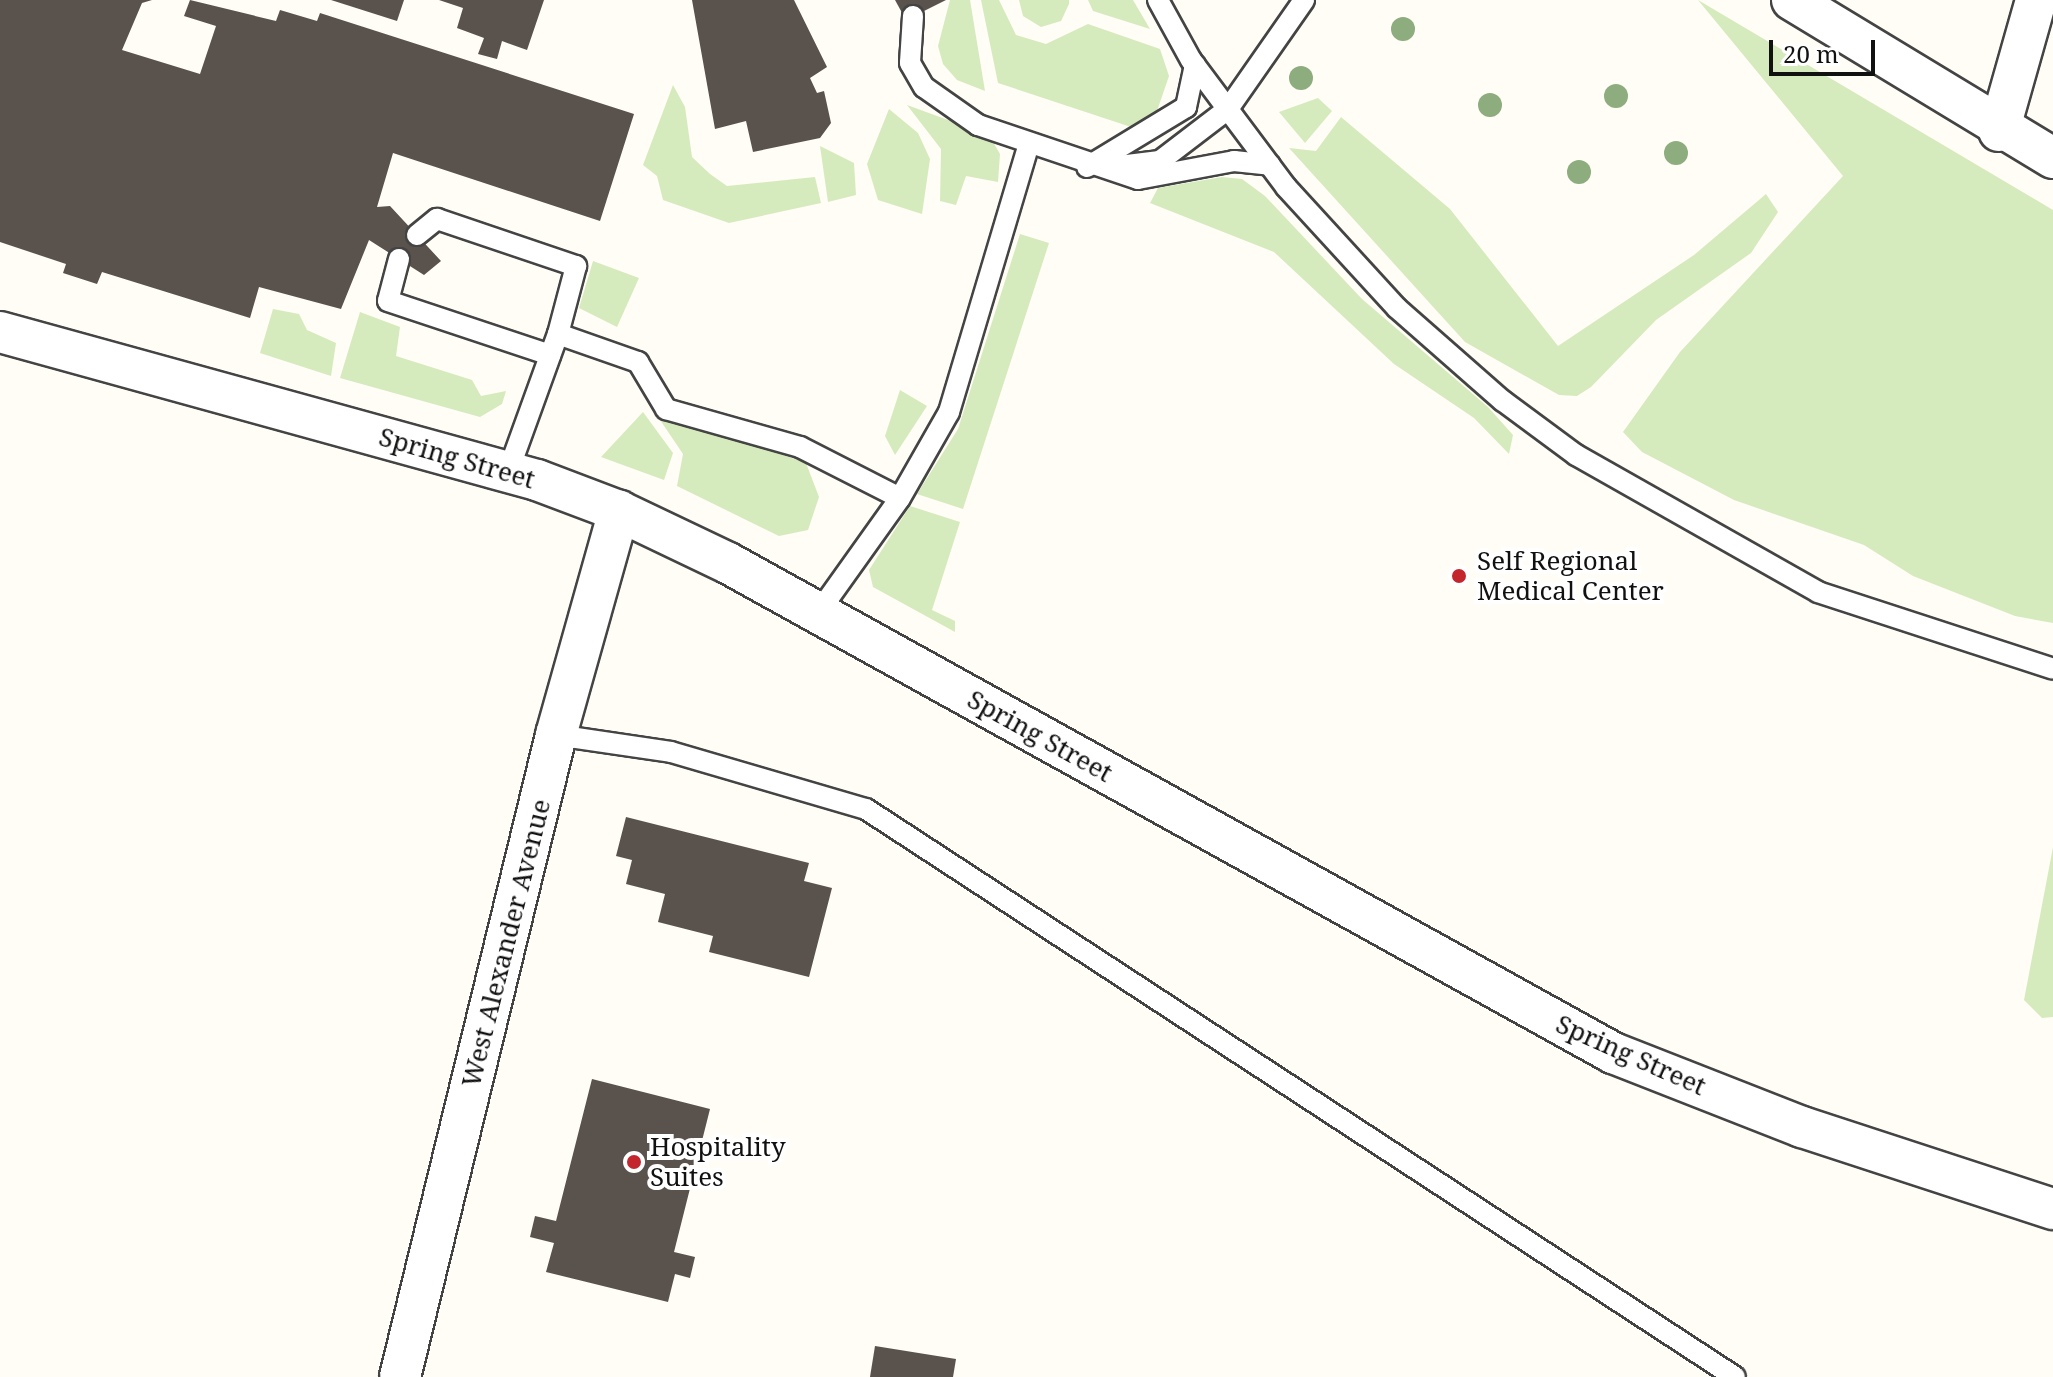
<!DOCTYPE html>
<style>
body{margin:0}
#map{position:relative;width:2053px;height:1377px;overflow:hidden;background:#fffdf5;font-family:"Noto Serif",serif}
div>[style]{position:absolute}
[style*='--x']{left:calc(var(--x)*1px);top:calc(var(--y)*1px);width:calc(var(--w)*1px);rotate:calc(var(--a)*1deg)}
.green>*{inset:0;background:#d5ebbd}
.building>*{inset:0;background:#5a524d}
.roads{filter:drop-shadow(2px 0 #444) drop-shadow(-2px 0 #444) drop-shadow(0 2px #444) drop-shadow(0 -2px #444)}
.service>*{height:20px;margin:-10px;padding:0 10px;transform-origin:10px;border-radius:10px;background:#fff}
.minor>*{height:40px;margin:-20px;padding:0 20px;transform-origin:20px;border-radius:20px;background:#fff}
.trees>*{width:24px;height:24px;margin:-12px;border-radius:50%;background:#8dad7f}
.dots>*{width:22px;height:22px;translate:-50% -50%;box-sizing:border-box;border:4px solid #fff;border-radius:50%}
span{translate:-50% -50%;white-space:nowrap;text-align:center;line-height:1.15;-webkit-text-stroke:8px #fff;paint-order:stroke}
.street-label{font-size:26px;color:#111}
.poi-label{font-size:26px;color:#111}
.left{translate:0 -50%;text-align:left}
.scale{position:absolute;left:1769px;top:40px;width:106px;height:36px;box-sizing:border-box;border:4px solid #111;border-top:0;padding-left:10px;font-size:24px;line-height:28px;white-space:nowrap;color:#111;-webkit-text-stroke:6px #fff;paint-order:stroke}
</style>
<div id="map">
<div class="green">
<i style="clip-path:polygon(950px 0,970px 0,985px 91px,957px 80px,943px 64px,938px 46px)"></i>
<i style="clip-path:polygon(981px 0,999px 0,1016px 35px,1046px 44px,1088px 24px,1160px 49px,1169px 76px,1157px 111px,1131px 127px,998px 83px)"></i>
<i style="clip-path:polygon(1019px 0,1069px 0,1069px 4px,1061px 21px,1041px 27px,1023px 16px)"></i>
<i style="clip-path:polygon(1088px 0,1133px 0,1150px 29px,1093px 11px)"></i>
<i style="clip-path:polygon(1698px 0,2053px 210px,2053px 623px,2015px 616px,1913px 576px,1864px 545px,1734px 500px,1642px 452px,1623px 432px,1680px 352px,1843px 176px)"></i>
<i style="clip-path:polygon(673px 85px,685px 107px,692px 157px,710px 174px,727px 186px,815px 177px,821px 203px,729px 223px,663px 200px,657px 176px,643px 165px)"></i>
<i style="clip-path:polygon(1318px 98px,1332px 111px,1305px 143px,1279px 112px)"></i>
<i style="clip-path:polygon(907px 105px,989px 135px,1000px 154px,998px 182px,966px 176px,956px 205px,940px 201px,941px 149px)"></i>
<i style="clip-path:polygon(889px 109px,918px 133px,930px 159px,922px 214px,878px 200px,867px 164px)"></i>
<i style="clip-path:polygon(1341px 117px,1450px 209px,1558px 346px,1694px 255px,1766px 194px,1778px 212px,1751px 253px,1656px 320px,1591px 387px,1577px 396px,1559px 395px,1465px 342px,1289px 148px,1316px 151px)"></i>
<i style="clip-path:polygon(820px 146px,854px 163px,856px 195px,828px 202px)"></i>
<i style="clip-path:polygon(1222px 177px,1242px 179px,1265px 196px,1362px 299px,1488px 407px,1513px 435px,1509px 454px,1474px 418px,1394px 364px,1274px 252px,1150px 203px,1158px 188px)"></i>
<i style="clip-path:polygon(1020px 234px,1049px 243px,963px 509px,917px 494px,958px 429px)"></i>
<i style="clip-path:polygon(593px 261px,639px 278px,617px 327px,579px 308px)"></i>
<i style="clip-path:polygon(273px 309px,299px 314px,307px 330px,336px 343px,331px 376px,260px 353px)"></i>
<i style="clip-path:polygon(360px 312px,400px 327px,396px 356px,472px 380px,481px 396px,506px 391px,502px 404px,480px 417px,340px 378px)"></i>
<i style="clip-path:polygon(900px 390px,927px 406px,895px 455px,885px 436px)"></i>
<i style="clip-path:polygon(652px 408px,806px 463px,819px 497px,808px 530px,779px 536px,677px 486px,683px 454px)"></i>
<i style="clip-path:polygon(643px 412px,673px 453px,664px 480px,601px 457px)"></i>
<i style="clip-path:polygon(910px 506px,960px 522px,932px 610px,955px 621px,955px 632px,873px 587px,869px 570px)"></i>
<i style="clip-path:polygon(2053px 847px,2053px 1017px,2042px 1018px,2024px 1000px)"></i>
</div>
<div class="building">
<i style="clip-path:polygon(0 0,152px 0,142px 3px,122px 50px,200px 74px,216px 26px,184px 16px,190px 0,276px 21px,280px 10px,317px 21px,320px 13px,634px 114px,600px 221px,393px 153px,377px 207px,390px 206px,441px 261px,424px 275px,369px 240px,341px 309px,259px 287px,250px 318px,102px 272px,97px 284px,63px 273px,66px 264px,0 242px)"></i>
<i style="clip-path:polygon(331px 0,404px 0,397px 21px)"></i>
<i style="clip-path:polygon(439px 0,544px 0,527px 50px,502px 41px,497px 59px,478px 54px,484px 38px,457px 28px,463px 8px)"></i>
<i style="clip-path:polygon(692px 0,794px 0,827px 67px,810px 78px,817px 93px,824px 91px,831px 123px,820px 138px,753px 152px,746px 121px,715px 129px)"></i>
<i style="clip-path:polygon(895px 0,946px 0,906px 20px)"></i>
<i style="clip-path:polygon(626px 817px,809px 863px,804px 881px,832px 888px,809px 977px,709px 952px,713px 936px,658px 922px,665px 894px,626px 884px,632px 860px,616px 856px)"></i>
<i style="clip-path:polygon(592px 1079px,710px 1109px,674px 1252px,695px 1257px,690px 1278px,675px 1274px,668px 1302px,546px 1272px,554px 1243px,530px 1237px,535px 1216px,556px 1221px)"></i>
<i style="clip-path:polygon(875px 1346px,956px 1359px,953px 1377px,870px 1377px)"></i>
</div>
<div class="roads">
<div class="service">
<i style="--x:1158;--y:0;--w:68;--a:61.2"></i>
<i style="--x:1191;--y:60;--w:159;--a:53.2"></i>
<i style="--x:1286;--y:187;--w:164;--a:47.5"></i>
<i style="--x:1397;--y:308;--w:141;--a:41.3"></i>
<i style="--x:1503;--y:401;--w:91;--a:36.5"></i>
<i style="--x:1576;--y:455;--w:278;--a:29.5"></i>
<i style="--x:1818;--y:592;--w:247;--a:18.1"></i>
<i style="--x:913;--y:16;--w:47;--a:93.7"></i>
<i style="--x:910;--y:63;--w:28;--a:60"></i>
<i style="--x:924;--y:87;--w:66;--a:35.1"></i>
<i style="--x:978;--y:125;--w:169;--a:18.6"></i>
<i style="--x:1138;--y:179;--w:98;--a:-10.6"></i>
<i style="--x:1234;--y:161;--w:36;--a:6"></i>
<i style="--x:1087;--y:167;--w:116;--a:-31.2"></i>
<i style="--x:1186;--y:107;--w:43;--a:-77.9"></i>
<i style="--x:1111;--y:167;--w:49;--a:-7"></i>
<i style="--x:1160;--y:161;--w:86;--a:-37.4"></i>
<i style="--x:1228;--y:109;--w:133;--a:-55.1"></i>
<i style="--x:417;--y:235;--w:26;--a:-39"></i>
<i style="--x:437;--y:219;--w:147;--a:18.7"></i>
<i style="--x:576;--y:266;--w:70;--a:104.8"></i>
<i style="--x:399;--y:259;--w:43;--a:104.7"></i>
<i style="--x:388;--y:301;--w:171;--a:18.4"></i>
<i style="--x:508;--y:472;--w:147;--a:-70.1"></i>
<i style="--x:558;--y:334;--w:85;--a:19.3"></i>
<i style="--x:638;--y:362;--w:55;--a:59.2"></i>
<i style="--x:666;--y:409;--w:139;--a:15.8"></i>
<i style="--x:800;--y:447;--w:112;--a:27"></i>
<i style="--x:818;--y:613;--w:141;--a:-54.5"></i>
<i style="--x:900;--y:498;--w:99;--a:-60.3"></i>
<i style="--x:949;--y:412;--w:280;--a:-73.4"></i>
<i style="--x:556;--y:735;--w:116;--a:8.4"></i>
<i style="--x:671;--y:752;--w:203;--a:16.3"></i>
<i style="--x:866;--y:809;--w:1038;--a:33.17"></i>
</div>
<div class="minor">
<i style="--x:1792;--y:0;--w:305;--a:31.2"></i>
<i style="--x:1999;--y:131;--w:136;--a:-74.2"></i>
<i style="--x:0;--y:332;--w:557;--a:15.41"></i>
<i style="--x:537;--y:480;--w:88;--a:20.7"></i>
<i style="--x:619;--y:511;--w:121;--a:25.5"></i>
<i style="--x:728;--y:563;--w:1012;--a:28.97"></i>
<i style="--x:1613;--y:1053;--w:203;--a:21.4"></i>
<i style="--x:1802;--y:1127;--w:264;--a:18.1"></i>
<i style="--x:400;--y:1377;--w:661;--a:-76.34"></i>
<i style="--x:556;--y:735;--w:233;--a:-74.3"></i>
</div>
</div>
<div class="trees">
<i style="left:1403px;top:29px"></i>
<i style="left:1301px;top:78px"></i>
<i style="left:1616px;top:96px"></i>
<i style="left:1490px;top:105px"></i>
<i style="left:1676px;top:153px"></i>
<i style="left:1579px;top:172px"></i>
</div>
<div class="dots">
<i style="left:1459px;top:576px;background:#c4262e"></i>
<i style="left:634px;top:1162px;background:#c4262e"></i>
</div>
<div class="street-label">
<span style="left:457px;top:458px;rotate:16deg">Spring Street</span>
<span style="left:1040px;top:736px;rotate:29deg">Spring Street</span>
<span style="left:506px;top:943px;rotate:-76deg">West Alexander Avenue</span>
<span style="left:1631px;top:1055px;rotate:24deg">Spring Street</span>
</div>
<div class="poi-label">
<span class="left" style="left:1477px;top:576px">Self Regional<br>Medical Center</span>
<span class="left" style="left:650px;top:1162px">Hospitality<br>Suites</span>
</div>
<div class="scale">20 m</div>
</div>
